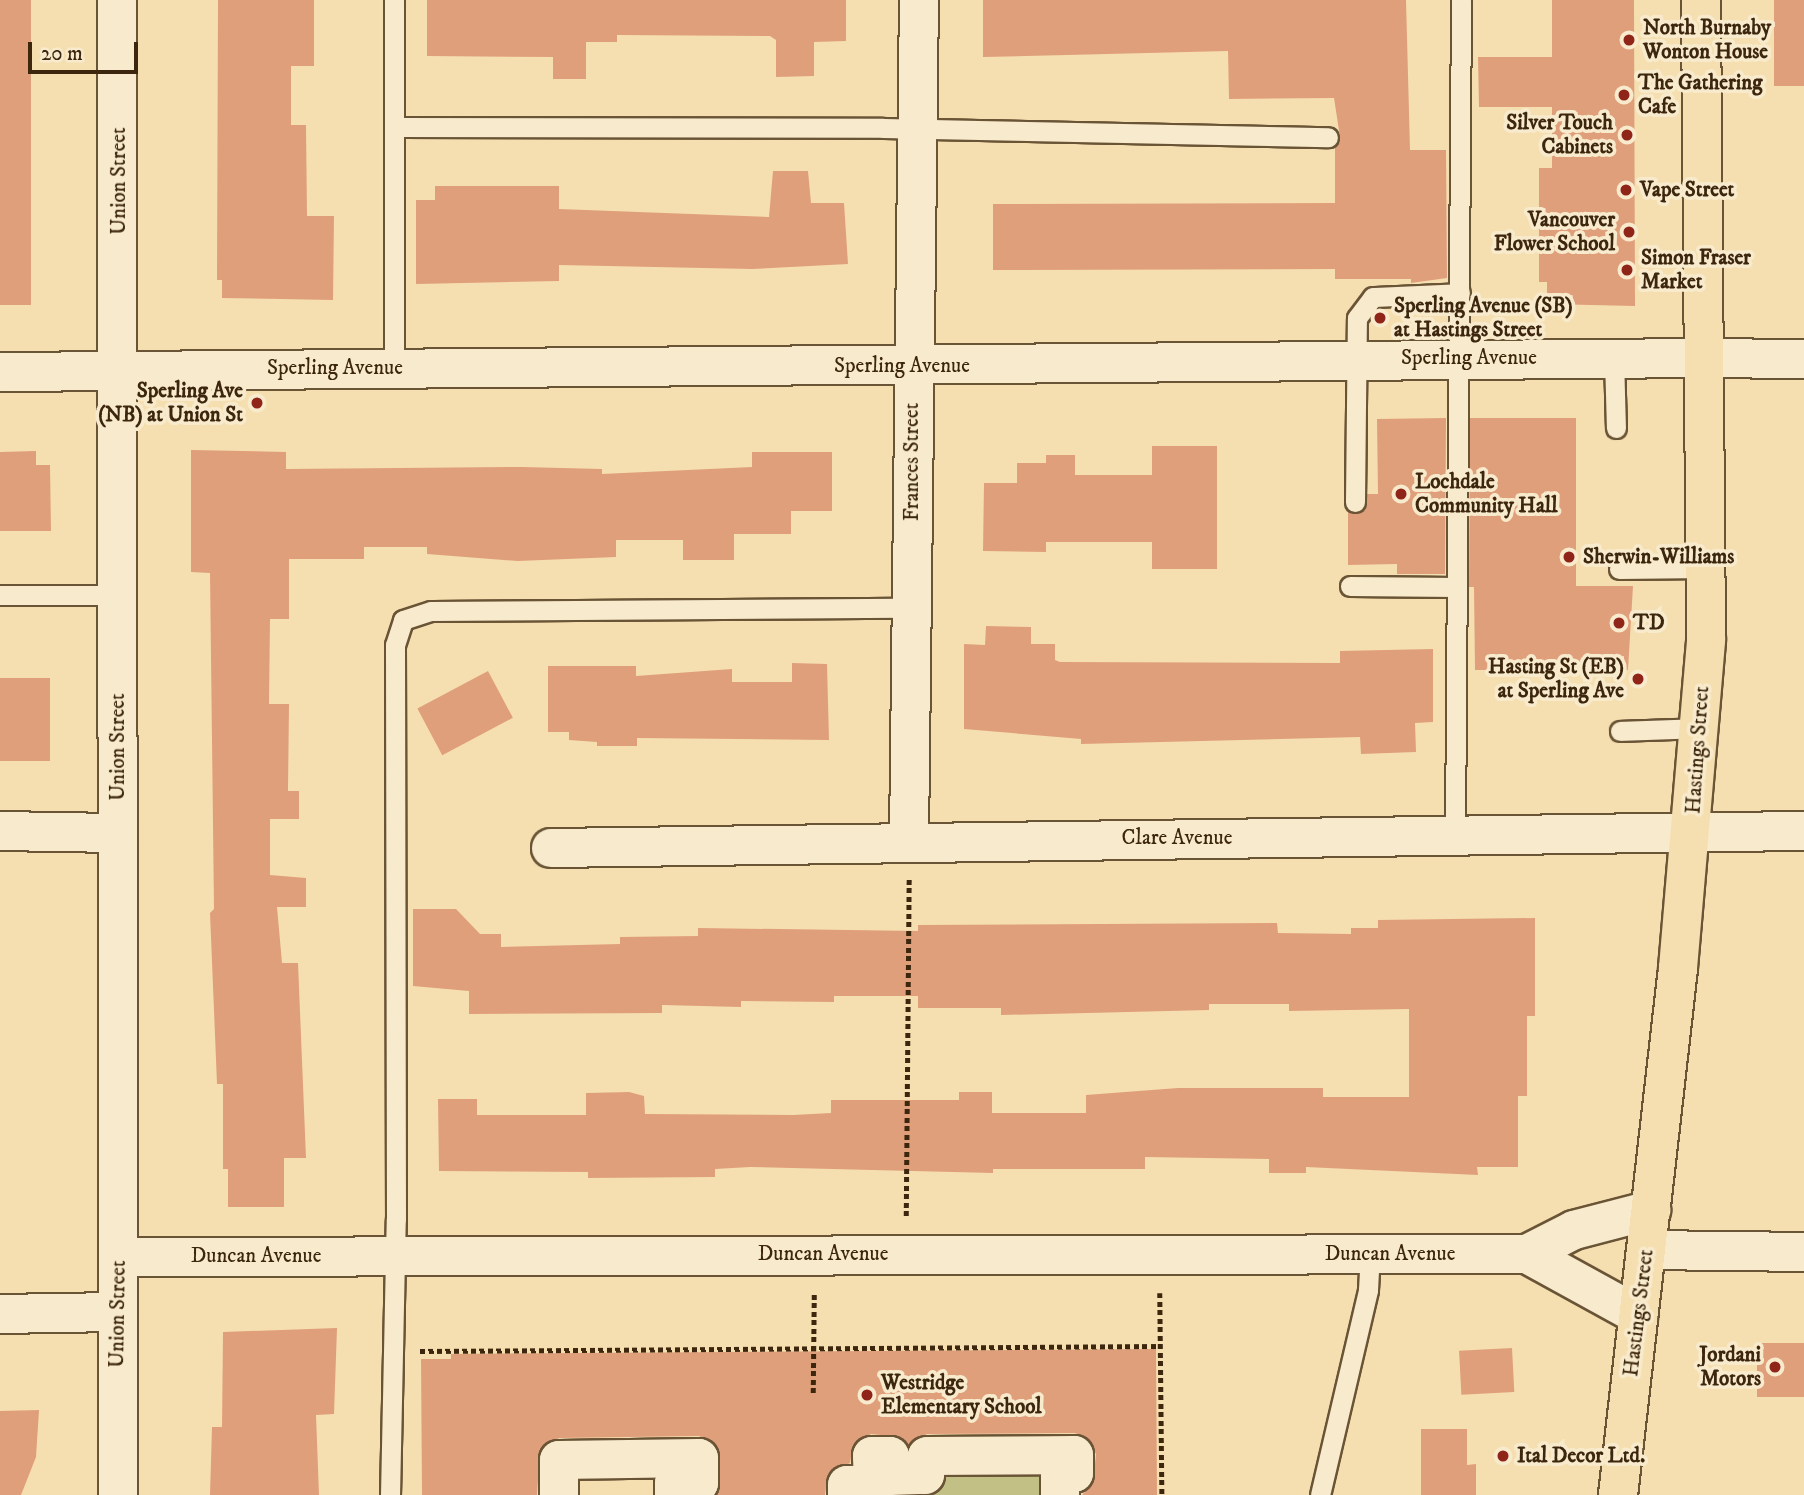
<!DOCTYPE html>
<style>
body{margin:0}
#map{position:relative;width:1804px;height:1495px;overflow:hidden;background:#f5dfb0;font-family:"IM FELL DW Pica",serif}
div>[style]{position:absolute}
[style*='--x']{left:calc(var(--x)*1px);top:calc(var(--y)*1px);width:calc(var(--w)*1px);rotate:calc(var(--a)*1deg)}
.green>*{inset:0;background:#c3c086;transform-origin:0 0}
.building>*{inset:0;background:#e09f7b;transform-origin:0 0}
.path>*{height:4.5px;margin-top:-2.25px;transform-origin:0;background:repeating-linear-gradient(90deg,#3c260d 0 5px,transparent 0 8.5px)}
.roads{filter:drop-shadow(2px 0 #6a5436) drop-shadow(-2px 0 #6a5436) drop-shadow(0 2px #6a5436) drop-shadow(0 -2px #6a5436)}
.lane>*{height:19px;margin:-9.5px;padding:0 9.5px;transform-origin:9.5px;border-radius:9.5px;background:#f8eacc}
.street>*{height:38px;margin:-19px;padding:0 19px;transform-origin:19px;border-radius:19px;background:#f8eacc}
.secondary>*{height:38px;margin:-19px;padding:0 19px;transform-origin:19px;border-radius:19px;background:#f8eacc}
.primary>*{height:38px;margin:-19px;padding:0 19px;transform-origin:19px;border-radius:19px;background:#f5dfb0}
.dots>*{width:19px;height:19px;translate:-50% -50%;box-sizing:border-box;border:4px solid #f8eacc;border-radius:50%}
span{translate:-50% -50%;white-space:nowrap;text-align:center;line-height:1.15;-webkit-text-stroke:7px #f8eacc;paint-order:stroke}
.poi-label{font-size:21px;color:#3c260d;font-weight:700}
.left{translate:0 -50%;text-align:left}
.right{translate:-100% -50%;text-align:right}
.street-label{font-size:21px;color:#3c260d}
.scale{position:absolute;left:28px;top:42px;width:110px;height:32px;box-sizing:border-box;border:4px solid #3c260d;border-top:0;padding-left:9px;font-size:21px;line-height:24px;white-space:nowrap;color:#3c260d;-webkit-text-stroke:5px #f8eacc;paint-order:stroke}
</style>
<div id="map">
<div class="green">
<i style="left:1043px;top:1474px;width:21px;height:118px;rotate:90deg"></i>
</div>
<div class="building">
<i style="left:0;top:0;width:31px;height:305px"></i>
<i style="clip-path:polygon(218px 0,314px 0,314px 66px,291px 66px,291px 125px,306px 125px,307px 216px,334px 216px,333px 300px,222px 298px,222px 280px,217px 280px)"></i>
<i style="clip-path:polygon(427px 0,846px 0,846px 41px,814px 42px,814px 76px,776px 77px,776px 40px,770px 36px,617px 35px,617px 42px,586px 42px,586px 79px,553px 79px,553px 57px,427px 56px)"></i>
<i style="clip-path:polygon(983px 0,1406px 0,1410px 150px,1446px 150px,1447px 278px,1411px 283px,1411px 279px,1335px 279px,1335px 269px,993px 270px,993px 204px,1335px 203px,1335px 147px,1340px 137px,1334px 98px,1229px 99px,1228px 51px,983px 57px)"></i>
<i style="clip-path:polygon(1552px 0,1634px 0,1635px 306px,1547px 304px,1547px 282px,1539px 282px,1539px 168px,1552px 168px,1552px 107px,1479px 107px,1478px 57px,1552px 57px)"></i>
<i style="left:1774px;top:0;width:30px;height:86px"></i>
<i style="clip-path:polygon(773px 171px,808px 171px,811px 203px,844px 203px,848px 264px,752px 269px,559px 265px,559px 281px,416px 284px,416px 200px,435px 200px,435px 186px,559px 186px,559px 209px,769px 217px)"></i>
<i style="clip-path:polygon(1446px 418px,1445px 574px,1397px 574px,1397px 564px,1348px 565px,1348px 511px,1365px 511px,1367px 494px,1378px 494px,1377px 419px)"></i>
<i style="clip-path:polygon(1470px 418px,1576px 418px,1576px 586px,1633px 586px,1628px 670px,1475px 670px,1474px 587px,1469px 587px)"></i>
<i style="clip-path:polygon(1152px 446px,1217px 446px,1217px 569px,1152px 569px,1152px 542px,1046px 542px,1046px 552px,983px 551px,984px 483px,1017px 483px,1017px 463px,1046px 463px,1046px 455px,1075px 455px,1075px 475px,1152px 475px)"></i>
<i style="clip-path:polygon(191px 450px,286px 452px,286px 469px,522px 467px,602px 469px,602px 474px,752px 467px,752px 452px,832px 452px,832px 511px,791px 511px,791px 534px,734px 534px,734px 560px,683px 560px,683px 540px,616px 540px,616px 557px,518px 561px,427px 554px,427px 547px,364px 547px,364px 559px,289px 559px,289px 619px,270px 619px,269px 704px,289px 704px,288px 791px,299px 791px,299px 819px,270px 819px,270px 875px,306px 878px,306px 907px,277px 907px,282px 963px,298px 963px,306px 1158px,284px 1158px,284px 1207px,228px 1207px,228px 1169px,223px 1169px,223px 1084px,217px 1084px,210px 913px,214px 909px,210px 573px,191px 572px)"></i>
<i style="clip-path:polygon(36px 451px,36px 465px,50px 465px,51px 531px,0 531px,0 452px)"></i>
<i style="clip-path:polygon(986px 626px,1031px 627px,1031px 644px,1055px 644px,1055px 660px,1060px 662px,1340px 663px,1340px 651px,1433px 649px,1433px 722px,1415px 723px,1416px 752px,1361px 754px,1360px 737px,1081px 744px,1081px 739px,964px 729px,964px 644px,985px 645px)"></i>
<i style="clip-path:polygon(792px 663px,827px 664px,829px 740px,637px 738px,637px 746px,597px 746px,597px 742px,569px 740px,569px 732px,548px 732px,548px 666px,636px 666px,636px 676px,732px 669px,732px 682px,792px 682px)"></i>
<i style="left:488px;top:671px;width:53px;height:80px;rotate:62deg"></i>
<i style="left:0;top:678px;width:50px;height:83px"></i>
<i style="clip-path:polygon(413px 909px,456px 909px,480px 934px,501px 934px,501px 947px,620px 944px,620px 937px,698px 936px,698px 928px,918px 931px,918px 925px,1277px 923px,1278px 933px,1351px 934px,1351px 928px,1378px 928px,1378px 920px,1535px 918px,1535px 1016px,1527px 1016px,1527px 1096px,1518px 1096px,1518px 1167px,1477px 1167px,1478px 1175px,1306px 1167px,1306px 1173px,1269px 1173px,1269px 1159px,1145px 1157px,1145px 1169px,993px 1169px,993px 1173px,750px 1167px,715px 1169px,715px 1177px,588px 1178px,588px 1172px,439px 1171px,438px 1099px,477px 1099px,477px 1115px,586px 1115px,586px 1093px,629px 1092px,644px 1096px,645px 1114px,793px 1115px,831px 1113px,831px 1100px,959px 1100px,959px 1092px,992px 1092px,992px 1113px,1086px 1113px,1086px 1095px,1178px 1088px,1323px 1088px,1323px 1097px,1409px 1097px,1409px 1009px,1289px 1011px,1289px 1004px,1209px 1004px,1209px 1010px,1001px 1015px,1001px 1008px,918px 1008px,918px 996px,834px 996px,834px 1002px,741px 1001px,741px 1007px,662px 1005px,662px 1013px,469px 1014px,469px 991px,413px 986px)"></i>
<i style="clip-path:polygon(337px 1328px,334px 1414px,316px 1415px,319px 1495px,210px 1495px,212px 1427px,222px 1427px,223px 1332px)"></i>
<i style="left:1804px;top:1343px;width:54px;height:47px;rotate:90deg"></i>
<i style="left:1512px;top:1348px;width:44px;height:53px;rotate:87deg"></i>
<i style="clip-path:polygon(1156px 1349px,1157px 1495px,1082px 1495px,1093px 1483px,1096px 1454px,1085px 1436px,1074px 1433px,927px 1434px,909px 1445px,900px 1437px,871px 1434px,853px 1445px,850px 1463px,828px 1474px,825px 1495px,717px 1495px,718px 1448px,699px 1436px,559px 1438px,540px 1450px,537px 1495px,422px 1495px,421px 1359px,451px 1359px,451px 1354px)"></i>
<i style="clip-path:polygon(39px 1410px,36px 1457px,21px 1495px,0 1495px,0 1411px)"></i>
<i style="clip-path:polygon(1421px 1429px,1467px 1429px,1467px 1465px,1476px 1464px,1476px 1495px,1421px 1495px)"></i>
</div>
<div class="path">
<i style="--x:906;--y:1216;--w:337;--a:-89.5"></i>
<i style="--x:1160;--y:1293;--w:202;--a:89.4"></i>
<i style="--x:420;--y:1351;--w:741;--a:-0.39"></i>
<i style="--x:813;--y:1393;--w:99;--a:-89.4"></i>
</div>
<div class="roads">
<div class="lane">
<i style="--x:395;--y:127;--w:488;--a:0.1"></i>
<i style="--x:883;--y:128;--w:445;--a:1.2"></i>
<i style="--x:1614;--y:358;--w:70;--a:88.4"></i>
<i style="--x:394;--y:368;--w:368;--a:-90"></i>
<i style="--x:1355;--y:502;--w:184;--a:-89.4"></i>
<i style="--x:1357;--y:318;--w:26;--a:-53"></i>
<i style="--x:1373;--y:297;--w:87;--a:-2.6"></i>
<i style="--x:1619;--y:569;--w:87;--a:-0.7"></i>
<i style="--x:1350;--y:586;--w:105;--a:0.5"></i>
<i style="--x:0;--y:595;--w:118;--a:0"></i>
<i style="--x:1620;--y:731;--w:80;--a:-2.1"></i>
<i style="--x:1455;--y:837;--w:837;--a:-89.59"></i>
<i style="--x:390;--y:1495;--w:276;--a:-88.8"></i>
<i style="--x:396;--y:1219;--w:574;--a:-90.1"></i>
<i style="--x:395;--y:645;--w:26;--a:-72"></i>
<i style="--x:403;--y:620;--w:29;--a:-18"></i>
<i style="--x:431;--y:611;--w:481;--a:-0.4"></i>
<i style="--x:1320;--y:1495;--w:211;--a:-76.8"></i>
<i style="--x:1368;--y:1290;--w:35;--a:-87"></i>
</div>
<div class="street">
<i style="--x:117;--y:0;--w:1495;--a:89.96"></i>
<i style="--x:1704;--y:358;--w:100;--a:0.6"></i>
<i style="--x:0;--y:831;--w:118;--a:1"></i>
<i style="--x:909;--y:839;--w:839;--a:-89.32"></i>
<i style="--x:551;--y:848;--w:1253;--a:-0.78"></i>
<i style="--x:1646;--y:1250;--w:158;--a:0.7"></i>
<i style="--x:1527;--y:1254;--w:127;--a:28.8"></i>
<i style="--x:119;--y:1257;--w:1408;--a:-0.12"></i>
<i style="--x:1527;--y:1254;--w:53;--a:-27.1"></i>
<i style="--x:1574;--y:1230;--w:80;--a:-14.6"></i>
<i style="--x:0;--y:1314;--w:118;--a:-1"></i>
<i style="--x:559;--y:1495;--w:35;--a:-90"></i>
<i style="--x:559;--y:1460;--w:140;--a:-0.8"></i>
<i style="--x:699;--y:1458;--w:25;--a:90"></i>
<i style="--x:699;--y:1483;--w:25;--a:180"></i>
<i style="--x:674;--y:1483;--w:12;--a:90"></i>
<i style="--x:847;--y:1495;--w:10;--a:-90"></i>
<i style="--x:847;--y:1485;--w:26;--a:0"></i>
<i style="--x:873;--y:1485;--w:29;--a:-92"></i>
<i style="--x:872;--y:1456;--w:18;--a:0"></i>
<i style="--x:890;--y:1456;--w:20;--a:90"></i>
<i style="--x:890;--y:1476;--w:35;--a:-2"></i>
<i style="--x:925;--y:1475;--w:19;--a:-84"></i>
<i style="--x:927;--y:1456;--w:147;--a:-0.4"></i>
<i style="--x:1074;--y:1455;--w:18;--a:90"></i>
<i style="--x:1074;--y:1473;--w:14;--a:180"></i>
<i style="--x:1060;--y:1473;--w:22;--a:90"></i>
</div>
<div class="secondary">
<i style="--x:0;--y:372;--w:1704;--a:-0.47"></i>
</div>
<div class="primary">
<i style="--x:1618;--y:1495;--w:530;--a:-83.5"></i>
<i style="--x:1678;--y:968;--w:329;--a:-85.1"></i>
<i style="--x:1706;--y:640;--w:640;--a:-90.45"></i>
</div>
</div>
<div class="dots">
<i style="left:1629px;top:40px;background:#8f2418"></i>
<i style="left:1624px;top:95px;background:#8f2418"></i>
<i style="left:1627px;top:135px;background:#8f2418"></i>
<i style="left:1626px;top:190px;background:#8f2418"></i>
<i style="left:1629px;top:232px;background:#8f2418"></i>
<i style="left:1627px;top:270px;background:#8f2418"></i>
<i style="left:1380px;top:318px;background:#8f2418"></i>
<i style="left:257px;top:403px;background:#8f2418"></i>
<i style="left:1401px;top:494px;background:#8f2418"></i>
<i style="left:1569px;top:557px;background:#8f2418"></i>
<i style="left:1619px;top:623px;background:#8f2418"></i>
<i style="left:1638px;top:679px;background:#8f2418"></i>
<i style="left:1775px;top:1367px;background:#8f2418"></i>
<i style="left:867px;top:1395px;background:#8f2418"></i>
<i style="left:1503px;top:1456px;background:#8f2418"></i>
</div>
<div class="poi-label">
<span class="left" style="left:1643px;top:40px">North Burnaby<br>Wonton House</span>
<span class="left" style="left:1638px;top:95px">The Gathering<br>Cafe</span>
<span class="right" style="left:1613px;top:135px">Silver Touch<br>Cabinets</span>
<span class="left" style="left:1640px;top:190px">Vape Street</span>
<span class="right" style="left:1615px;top:232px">Vancouver<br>Flower School</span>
<span class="left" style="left:1641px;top:270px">Simon Fraser<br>Market</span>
<span class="left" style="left:1394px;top:318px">Sperling Avenue (SB)<br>at Hastings Street</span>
<span class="right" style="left:243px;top:403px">Sperling Ave<br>(NB) at Union St</span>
<span class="left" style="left:1415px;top:494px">Lochdale<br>Community Hall</span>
<span class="left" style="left:1583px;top:557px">Sherwin-Williams</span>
<span class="left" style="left:1633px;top:623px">TD</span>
<span class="right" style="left:1624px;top:679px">Hasting St (EB)<br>at Sperling Ave</span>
<span class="right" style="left:1761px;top:1367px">Jordani<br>Motors</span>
<span class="left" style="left:881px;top:1395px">Westridge<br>Elementary School</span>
<span class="left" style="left:1517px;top:1456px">Ital Decor Ltd.</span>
</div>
<div class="street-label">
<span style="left:119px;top:181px;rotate:-90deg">Union Street</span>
<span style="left:1469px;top:358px">Sperling Avenue</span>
<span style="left:902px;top:366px">Sperling Avenue</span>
<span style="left:335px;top:368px">Sperling Avenue</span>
<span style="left:912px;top:462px;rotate:-90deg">Frances Street</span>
<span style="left:118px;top:747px;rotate:-90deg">Union Street</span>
<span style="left:1698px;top:750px;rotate:-86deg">Hastings Street</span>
<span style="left:1177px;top:838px">Clare Avenue</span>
<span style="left:823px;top:1254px">Duncan Avenue</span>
<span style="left:1390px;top:1254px">Duncan Avenue</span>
<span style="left:256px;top:1256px">Duncan Avenue</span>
<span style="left:1639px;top:1313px;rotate:-83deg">Hastings Street</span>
<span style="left:118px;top:1314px;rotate:-89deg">Union Street</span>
</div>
<div class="scale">20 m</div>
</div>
